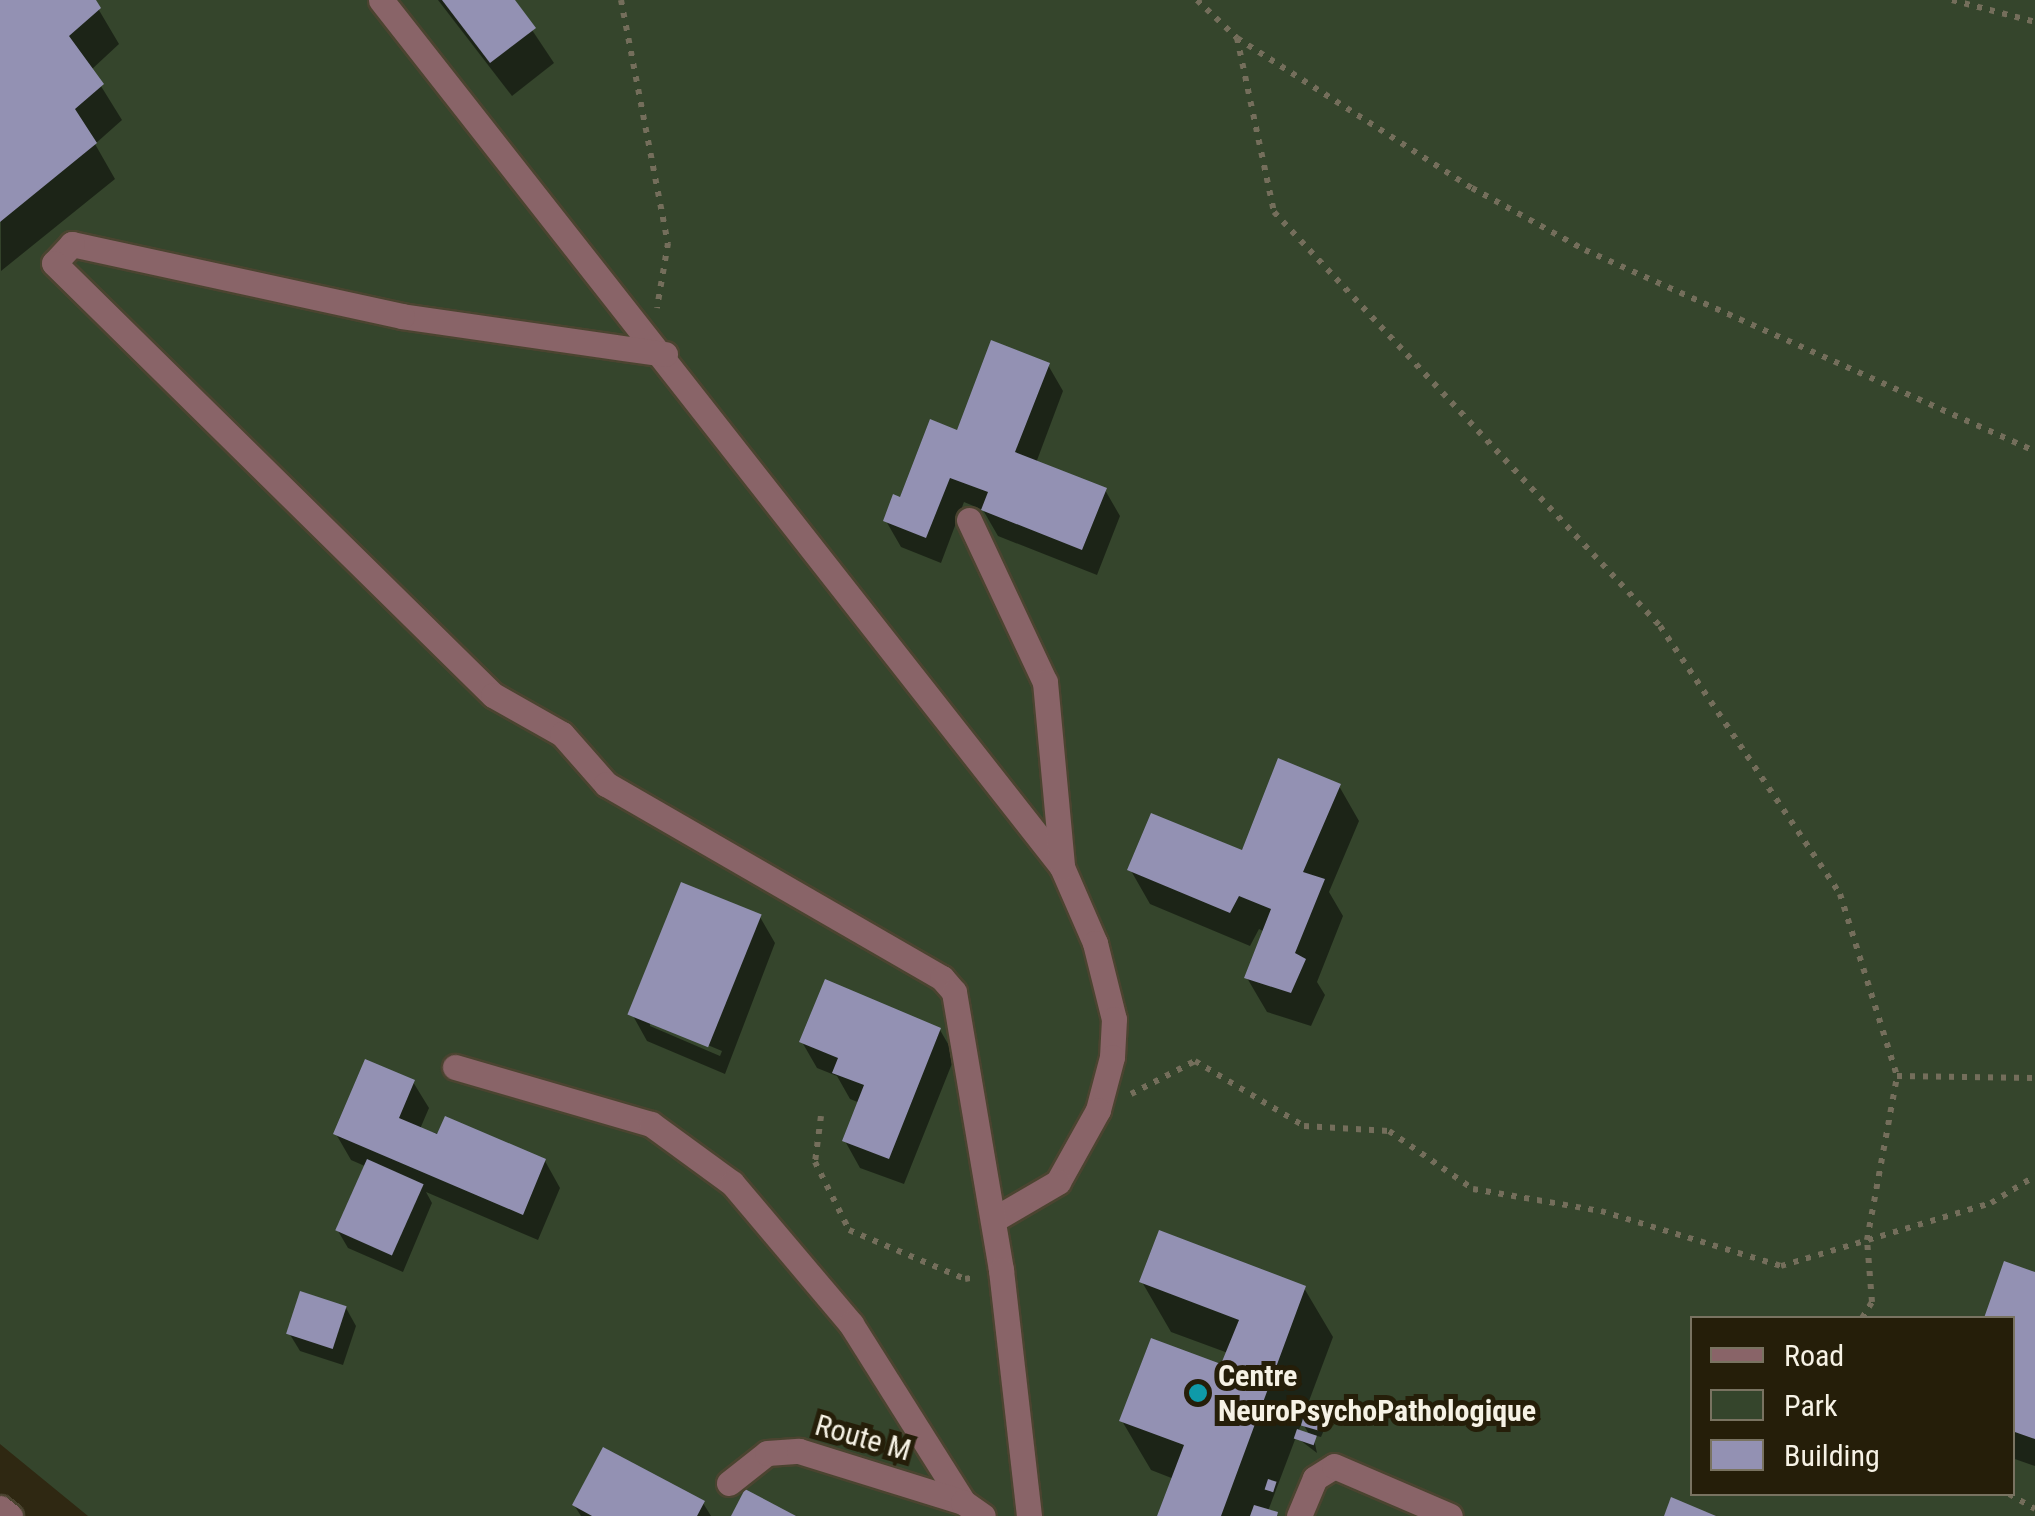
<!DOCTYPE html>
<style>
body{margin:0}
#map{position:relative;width:2035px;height:1516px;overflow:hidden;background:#2f2812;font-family:"Roboto Condensed",sans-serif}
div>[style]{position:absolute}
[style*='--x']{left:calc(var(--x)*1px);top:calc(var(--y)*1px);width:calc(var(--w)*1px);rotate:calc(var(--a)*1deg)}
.green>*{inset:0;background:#35452c}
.shadow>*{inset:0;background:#0007}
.building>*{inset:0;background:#9391b3;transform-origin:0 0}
.path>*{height:6px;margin-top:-3px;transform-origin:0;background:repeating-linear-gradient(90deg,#746e5b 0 5px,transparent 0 13px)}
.roads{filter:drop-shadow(2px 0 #4b4430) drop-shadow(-2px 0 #4b4430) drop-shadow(0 2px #4b4430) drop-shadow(0 -2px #4b4430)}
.minor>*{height:25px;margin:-12.5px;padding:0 12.5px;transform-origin:12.5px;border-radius:12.5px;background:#896468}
.dots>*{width:28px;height:28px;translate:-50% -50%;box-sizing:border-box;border:5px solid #251e09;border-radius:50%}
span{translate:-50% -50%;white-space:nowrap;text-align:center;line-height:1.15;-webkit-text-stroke:10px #251e09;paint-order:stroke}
.poi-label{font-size:30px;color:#f6f2e5;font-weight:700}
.left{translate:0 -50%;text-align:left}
.street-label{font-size:30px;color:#f6f2e5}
.legend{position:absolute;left:1690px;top:1316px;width:325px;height:180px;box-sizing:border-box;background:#251e09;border:2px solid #797361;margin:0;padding:12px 18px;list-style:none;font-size:30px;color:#f6f2e5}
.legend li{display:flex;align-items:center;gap:20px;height:50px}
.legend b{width:50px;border:2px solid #797361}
</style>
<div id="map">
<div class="green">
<i style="clip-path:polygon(evenodd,0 0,2035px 0,2035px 1516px,88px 1516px,0 1444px,0 0,1692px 1318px,2012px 1318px,2012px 1494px,1692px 1494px,1692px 1318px)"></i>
</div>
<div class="shadow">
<i style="clip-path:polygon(0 0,93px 0,119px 44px,91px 70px,122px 120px,95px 144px,115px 179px,1px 271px)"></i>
<i style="clip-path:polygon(438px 0,512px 0,554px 63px,512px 96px)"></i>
<i style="clip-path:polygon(1048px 365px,1063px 391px,1036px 463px,1105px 490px,1120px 516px,1097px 575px,998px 536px,983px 510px,964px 502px,941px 563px,901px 547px,886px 521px,901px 500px,958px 433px)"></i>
<i style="clip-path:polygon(1339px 786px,1359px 821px,1329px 892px,1343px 916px,1317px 982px,1325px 995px,1311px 1026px,1267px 1012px,1247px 978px,1265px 932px,1259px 929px,1250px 946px,1150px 904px,1130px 869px,1243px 853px)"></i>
<i style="clip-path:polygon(evenodd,760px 917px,775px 943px,725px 1074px,647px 1041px,632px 1014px,760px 917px,650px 1021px,722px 1051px,720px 1056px,650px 1026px,650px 1021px)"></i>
<i style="clip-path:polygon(940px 1030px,955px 1056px,904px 1184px,860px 1168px,845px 1141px,860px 1103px,850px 1099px,837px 1076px,817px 1068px,802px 1042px)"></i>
<i style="clip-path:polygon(413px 1082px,429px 1108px,420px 1129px,545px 1161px,560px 1188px,538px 1240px,426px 1192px,432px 1203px,403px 1272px,348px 1248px,338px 1231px,367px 1167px,351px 1160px,336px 1134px)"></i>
<i style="clip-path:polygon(2006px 1264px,2035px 1274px,2035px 1466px,2012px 1458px,2012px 1318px,1986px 1318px)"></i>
<i style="clip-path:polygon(evenodd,1142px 1282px,1304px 1288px,1333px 1337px,1303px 1417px,1324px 1430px,1321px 1437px,1313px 1435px,1317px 1453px,1296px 1437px,1268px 1511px,1278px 1516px,1160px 1516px,1174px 1479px,1151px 1470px,1122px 1421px,1223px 1368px,1228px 1353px,1171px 1332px,1142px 1282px,1302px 1422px,1310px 1436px,1298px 1432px,1302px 1422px)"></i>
<i style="clip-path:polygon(346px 1308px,356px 1326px,343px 1365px,300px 1351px,289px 1333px)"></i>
<i style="clip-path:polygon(703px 1503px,711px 1516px,581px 1516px,574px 1505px)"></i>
</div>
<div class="building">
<i style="clip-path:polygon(0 0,96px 0,101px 8px,69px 36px,104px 84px,75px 109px,97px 143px,0 222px)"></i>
<i style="clip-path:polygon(442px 0,515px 0,536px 28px,490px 63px)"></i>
<i style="clip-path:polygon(991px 340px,1050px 363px,1015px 452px,1107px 488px,1082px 550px,981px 510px,988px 492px,950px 478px,926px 538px,883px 521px,893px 494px,900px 497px,930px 419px,957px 430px)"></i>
<i style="clip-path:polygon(1278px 758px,1341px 784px,1303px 872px,1325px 879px,1295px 953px,1306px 959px,1291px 993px,1244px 978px,1271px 909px,1239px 896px,1230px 913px,1127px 870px,1151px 813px,1242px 850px)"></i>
<i style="left:681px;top:882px;width:87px;height:143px;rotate:22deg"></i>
<i style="clip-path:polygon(825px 979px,941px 1028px,889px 1159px,842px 1141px,864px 1085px,832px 1073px,838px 1058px,799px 1042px)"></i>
<i style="clip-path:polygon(365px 1059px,415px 1080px,399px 1118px,437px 1134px,445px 1116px,546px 1159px,523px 1215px,333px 1134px)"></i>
<i style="left:367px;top:1159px;width:62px;height:78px;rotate:24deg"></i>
<i style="clip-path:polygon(1159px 1230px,1306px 1286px,1221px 1516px,1157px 1516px,1184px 1445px,1119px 1421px,1151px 1338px,1221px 1364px,1239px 1320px,1139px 1282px)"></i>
<i style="clip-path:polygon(2004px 1261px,2035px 1272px,2035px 1439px,2012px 1431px,2012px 1318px,1984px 1318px)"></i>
<i style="left:300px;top:1291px;width:49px;height:45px;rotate:18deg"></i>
<i style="left:1304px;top:1415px;width:18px;height:11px;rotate:16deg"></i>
<i style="left:1297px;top:1429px;width:21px;height:10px;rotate:19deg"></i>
<i style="clip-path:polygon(603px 1447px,705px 1501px,697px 1516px,592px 1516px,572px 1505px)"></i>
<i style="left:1268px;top:1479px;width:9px;height:11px;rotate:18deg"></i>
<i style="clip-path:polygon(745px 1489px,796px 1516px,731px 1516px)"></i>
<i style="clip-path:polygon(1671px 1497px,1716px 1516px,1664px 1516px)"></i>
<i style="clip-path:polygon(1254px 1505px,1278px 1512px,1277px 1516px,1250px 1516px)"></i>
</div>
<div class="path">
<i style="--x:621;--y:0;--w:248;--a:79.1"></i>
<i style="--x:668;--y:243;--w:66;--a:99.6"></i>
<i style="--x:1197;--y:0;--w:55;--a:43.5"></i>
<i style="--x:1237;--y:38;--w:279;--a:32.6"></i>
<i style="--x:1472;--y:188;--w:129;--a:28.8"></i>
<i style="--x:1585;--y:250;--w:493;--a:24.1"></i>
<i style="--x:1952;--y:0;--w:86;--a:14.8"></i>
<i style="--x:1237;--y:38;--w:178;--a:78"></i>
<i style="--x:1274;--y:212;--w:566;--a:47"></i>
<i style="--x:1660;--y:626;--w:323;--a:56.1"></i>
<i style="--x:1840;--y:894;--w:191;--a:72.6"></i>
<i style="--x:1897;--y:1076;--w:138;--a:0.8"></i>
<i style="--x:1131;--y:1094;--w:72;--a:-27.3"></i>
<i style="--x:1195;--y:1061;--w:127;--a:30.8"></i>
<i style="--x:1304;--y:1126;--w:85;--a:3.4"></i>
<i style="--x:1389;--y:1131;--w:102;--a:34.6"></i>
<i style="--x:1473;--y:1189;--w:130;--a:9.8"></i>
<i style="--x:1601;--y:1211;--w:188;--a:17"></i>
<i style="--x:1781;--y:1266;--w:219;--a:-16.7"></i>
<i style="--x:1991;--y:1203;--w:52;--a:-31.5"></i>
<i style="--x:821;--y:1116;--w:46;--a:97.4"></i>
<i style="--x:815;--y:1162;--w:76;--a:63.4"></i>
<i style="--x:849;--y:1230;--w:126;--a:22.9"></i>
<i style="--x:965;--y:1279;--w:10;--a:-11"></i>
<i style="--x:1862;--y:1318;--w:19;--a:-58"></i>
<i style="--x:1872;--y:1302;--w:62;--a:-94.6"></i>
<i style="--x:1867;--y:1240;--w:167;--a:-79.6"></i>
<i style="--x:2009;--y:1494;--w:30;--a:30"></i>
</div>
<div class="roads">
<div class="minor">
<i style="--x:381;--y:0;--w:1102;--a:51.85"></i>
<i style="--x:1062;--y:867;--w:83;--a:66.5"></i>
<i style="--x:1095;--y:943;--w:78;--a:76"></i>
<i style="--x:1114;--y:1019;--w:38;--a:93"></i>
<i style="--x:1112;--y:1057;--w:55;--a:104.8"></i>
<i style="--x:1098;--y:1110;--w:82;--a:119.1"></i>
<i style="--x:1058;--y:1182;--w:75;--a:149.7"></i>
<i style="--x:665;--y:354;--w:266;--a:-171.8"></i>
<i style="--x:402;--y:316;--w:338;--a:-167.7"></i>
<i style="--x:72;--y:244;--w:26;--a:133"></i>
<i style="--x:54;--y:263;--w:616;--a:44.54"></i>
<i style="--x:493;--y:695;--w:79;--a:29.5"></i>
<i style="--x:562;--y:734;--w:67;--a:48.7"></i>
<i style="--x:606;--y:784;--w:388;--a:30"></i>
<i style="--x:942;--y:978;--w:18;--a:49"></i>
<i style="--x:954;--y:992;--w:282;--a:80.4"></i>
<i style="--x:1001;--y:1270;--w:248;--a:83.5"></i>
<i style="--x:969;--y:520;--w:179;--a:64.9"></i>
<i style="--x:1045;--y:682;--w:186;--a:84.7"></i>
<i style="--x:455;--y:1067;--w:204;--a:16.2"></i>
<i style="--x:651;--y:1124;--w:100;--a:36.1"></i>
<i style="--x:732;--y:1183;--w:185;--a:49.8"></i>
<i style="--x:851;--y:1324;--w:210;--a:57.8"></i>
<i style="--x:729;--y:1483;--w:48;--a:-38.3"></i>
<i style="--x:767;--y:1453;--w:32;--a:-4"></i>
<i style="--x:799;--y:1451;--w:172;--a:17.3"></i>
<i style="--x:963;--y:1502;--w:24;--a:35"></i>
<i style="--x:0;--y:1508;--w:13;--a:39"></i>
<i style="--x:1299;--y:1516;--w:41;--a:-67.2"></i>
<i style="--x:1315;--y:1478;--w:22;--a:-32"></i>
<i style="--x:1334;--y:1466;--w:126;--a:23.3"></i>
</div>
</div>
<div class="dots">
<i style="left:1198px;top:1393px;background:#0f9aa8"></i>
</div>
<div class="poi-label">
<span class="left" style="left:1218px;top:1393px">Centre<br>NeuroPsychoPathologique</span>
</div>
<div class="street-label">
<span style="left:863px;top:1438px;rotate:16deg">Route M</span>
</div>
<ul class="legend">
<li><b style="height:12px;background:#896468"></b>Road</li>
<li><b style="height:28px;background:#35452c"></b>Park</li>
<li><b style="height:28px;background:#9391b3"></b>Building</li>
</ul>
</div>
